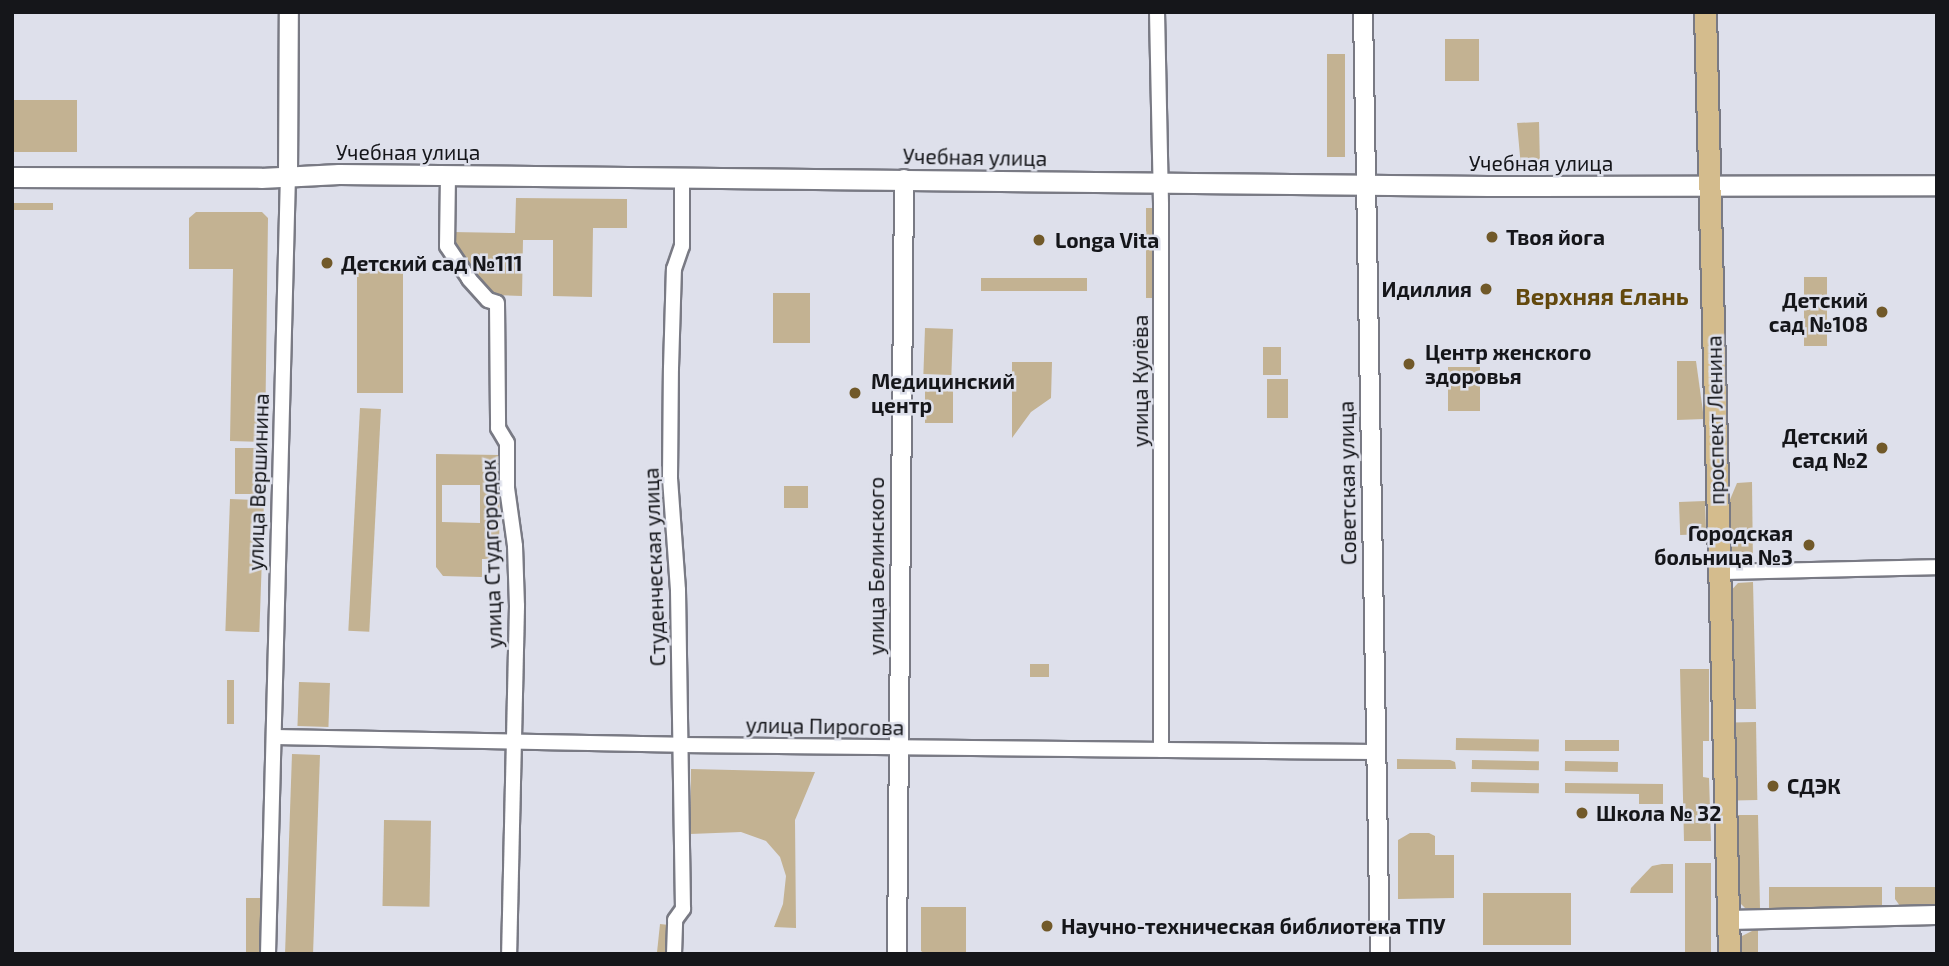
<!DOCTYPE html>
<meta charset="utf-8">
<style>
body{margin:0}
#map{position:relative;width:1949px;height:966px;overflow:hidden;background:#dee0eb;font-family:"Exo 2",sans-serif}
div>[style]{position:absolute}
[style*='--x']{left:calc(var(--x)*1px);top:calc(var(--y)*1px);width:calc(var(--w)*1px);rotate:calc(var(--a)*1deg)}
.green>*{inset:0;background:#c3b292;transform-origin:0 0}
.roads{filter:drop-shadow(2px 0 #797a84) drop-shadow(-2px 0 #797a84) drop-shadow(0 2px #797a84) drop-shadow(0 -2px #797a84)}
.minor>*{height:14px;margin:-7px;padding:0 7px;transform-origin:7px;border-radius:7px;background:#fff}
.tertiary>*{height:18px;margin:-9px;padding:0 9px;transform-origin:9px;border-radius:9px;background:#fff}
.secondary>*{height:19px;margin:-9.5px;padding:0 9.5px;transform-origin:9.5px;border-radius:9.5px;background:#fff}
.primary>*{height:21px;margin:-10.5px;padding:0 10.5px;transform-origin:10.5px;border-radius:10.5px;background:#d4bc8d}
.dots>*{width:19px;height:19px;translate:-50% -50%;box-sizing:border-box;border:4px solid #dee0eb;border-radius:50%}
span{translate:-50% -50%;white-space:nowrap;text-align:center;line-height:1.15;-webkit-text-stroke:5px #dee0eb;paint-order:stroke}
.street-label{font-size:21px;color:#15161a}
.poi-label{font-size:21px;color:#15161a;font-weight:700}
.left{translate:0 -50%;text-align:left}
.right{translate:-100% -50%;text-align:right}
.quarter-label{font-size:24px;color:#63490e;font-weight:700}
.frame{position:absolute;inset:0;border:14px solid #15161a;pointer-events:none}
</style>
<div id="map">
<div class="green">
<i style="left:1445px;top:39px;width:34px;height:42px"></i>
<i style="left:1327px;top:54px;width:18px;height:103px"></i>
<i style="left:12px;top:100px;width:65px;height:52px"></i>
<i style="clip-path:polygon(1539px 122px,1540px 167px,1521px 167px,1517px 123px)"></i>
<i style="clip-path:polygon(516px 198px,627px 199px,627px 228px,593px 228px,592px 297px,553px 296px,553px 240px,523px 240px,522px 296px,491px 295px,479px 282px,455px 247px,452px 232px,515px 233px)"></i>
<i style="left:12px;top:203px;width:41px;height:7px"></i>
<i style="left:1146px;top:208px;width:9px;height:90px"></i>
<i style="clip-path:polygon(262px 212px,268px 218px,265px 442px,230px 441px,233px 269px,189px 269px,189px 218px,196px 212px)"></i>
<i style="left:357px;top:268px;width:46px;height:125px"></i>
<i style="left:1804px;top:277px;width:23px;height:69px"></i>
<i style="left:981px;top:278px;width:106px;height:13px"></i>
<i style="left:810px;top:293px;width:50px;height:37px;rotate:90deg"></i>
<i style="left:925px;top:328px;width:28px;height:46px;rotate:2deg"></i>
<i style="left:1263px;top:347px;width:18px;height:28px"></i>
<i style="clip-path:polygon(1677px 361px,1696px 361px,1704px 419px,1677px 420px)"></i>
<i style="clip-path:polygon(1012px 362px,1052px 362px,1051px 398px,1031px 412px,1012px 438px)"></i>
<i style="left:1448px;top:367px;width:32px;height:44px"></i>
<i style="left:1288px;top:379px;width:39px;height:21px;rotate:90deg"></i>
<i style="left:925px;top:380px;width:28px;height:43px"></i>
<i style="left:360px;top:408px;width:21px;height:223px;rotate:3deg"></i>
<i style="left:235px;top:448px;width:29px;height:46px"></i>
<i style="clip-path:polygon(evenodd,436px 454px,500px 455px,499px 559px,482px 559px,482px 577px,443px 576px,436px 567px,436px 454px,442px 485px,480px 485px,480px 523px,442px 522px,442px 485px)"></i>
<i style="clip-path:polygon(1752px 482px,1753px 566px,1737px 567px,1730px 559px,1729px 502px,1737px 483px)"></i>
<i style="left:784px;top:486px;width:24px;height:22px"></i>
<i style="left:230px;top:499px;width:34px;height:132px;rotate:2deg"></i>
<i style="left:1705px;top:501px;width:33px;height:26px;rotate:88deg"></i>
<i style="clip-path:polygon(1753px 582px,1756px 709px,1733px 709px,1728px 594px,1738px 583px)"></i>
<i style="left:1030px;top:664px;width:19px;height:13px"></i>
<i style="clip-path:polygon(1680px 669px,1709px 669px,1709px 741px,1703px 741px,1703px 777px,1709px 778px,1711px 841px,1684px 841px)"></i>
<i style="left:227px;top:680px;width:7px;height:44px"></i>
<i style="left:299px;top:682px;width:31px;height:44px;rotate:2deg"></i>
<i style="left:1756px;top:722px;width:78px;height:23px;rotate:89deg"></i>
<i style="left:1456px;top:738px;width:83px;height:12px;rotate:1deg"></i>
<i style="left:1565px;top:740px;width:54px;height:11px"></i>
<i style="left:292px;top:754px;width:28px;height:200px;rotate:2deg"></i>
<i style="clip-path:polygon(1397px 759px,1450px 760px,1455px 762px,1456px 769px,1397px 769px)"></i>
<i style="left:1472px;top:760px;width:67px;height:9px;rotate:1deg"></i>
<i style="left:1565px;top:761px;width:53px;height:10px;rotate:1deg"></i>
<i style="clip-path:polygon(691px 769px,815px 772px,795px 820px,796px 928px,774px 927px,783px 904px,786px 876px,780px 857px,766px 841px,741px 832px,690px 834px)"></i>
<i style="left:1471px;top:782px;width:68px;height:10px;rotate:1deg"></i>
<i style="clip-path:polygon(1565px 783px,1663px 784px,1663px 804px,1639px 804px,1639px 794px,1565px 793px)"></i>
<i style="clip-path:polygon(1736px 815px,1758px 815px,1760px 909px,1745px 908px,1739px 902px)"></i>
<i style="left:384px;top:820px;width:47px;height:86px;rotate:1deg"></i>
<i style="clip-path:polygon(1410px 833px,1429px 833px,1435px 836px,1435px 855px,1454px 855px,1454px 898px,1398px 899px,1398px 840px)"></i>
<i style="left:1685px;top:863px;width:26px;height:91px"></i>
<i style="clip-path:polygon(1662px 864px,1673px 864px,1673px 893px,1630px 893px,1631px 888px,1652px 866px)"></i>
<i style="left:1769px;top:887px;width:113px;height:22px"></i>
<i style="clip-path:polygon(1895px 887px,1937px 887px,1937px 905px,1900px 906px,1895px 899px)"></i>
<i style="left:1483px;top:893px;width:88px;height:52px"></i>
<i style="left:246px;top:898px;width:17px;height:56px"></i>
<i style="clip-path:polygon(921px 907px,966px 907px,966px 954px,925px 954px,921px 951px)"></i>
<i style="left:660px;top:924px;width:9px;height:30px;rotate:6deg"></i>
<i style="clip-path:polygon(1758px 928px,1758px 954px,1738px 954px,1740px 937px)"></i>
</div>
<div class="roads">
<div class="minor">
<i style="--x:1157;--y:12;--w:193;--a:88.8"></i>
<i style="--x:1161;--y:205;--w:545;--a:90"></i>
<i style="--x:448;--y:175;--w:71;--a:90.8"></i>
<i style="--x:447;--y:246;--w:40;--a:56"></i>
<i style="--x:469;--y:279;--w:28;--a:48"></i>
<i style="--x:488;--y:300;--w:9;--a:18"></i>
<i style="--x:497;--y:303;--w:125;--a:89.5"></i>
<i style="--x:498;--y:428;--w:17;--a:59"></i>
<i style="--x:507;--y:443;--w:45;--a:90"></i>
<i style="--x:507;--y:488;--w:59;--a:82.1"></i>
<i style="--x:515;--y:546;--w:60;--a:88.1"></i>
<i style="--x:517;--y:606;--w:348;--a:91.3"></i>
<i style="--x:1719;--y:572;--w:218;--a:-1.3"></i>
<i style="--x:275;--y:737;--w:406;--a:1.1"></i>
<i style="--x:681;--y:745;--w:694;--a:0.58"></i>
<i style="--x:268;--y:954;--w:778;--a:-88.53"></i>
<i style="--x:674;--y:954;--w:34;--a:-88"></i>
<i style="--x:675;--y:920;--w:14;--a:-54"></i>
<i style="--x:683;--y:909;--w:319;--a:-90.9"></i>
<i style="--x:678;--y:590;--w:112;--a:-94.1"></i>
<i style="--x:670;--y:478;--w:110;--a:-89.5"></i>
<i style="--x:671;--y:368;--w:99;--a:-88.3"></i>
<i style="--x:674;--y:269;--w:24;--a:-71"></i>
<i style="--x:682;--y:246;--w:70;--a:-90"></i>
</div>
<div class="tertiary">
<i style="--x:1363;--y:12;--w:942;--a:88.97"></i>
<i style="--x:288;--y:176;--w:164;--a:-89.7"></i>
<i style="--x:1728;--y:920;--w:209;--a:-1.4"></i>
<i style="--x:897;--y:954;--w:775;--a:-89.48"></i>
</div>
<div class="secondary">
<i style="--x:12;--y:177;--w:249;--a:0.2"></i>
<i style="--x:261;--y:178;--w:78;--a:-2.9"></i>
<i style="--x:339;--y:174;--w:1149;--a:0.6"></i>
<i style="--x:1488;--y:186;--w:449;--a:-0.1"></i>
</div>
<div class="primary">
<i style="--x:1705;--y:12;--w:942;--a:88.54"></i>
</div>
</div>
<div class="dots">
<i style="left:1492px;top:237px;background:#715929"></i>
<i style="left:1039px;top:240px;background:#715929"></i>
<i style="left:327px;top:263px;background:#715929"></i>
<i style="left:1486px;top:289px;background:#715929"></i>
<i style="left:1882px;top:312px;background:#715929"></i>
<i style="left:1409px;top:364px;background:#715929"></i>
<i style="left:855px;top:393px;background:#715929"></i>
<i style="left:1882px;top:448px;background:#715929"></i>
<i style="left:1809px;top:545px;background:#715929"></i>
<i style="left:1773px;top:786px;background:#715929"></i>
<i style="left:1582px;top:813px;background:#715929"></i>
<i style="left:1047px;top:926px;background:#715929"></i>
</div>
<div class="street-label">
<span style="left:408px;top:152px">Учебная улица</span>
<span style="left:975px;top:157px;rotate:1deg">Учебная улица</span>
<span style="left:1541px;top:163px">Учебная улица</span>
<span style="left:1140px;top:381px;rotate:-90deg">улица Кулёва</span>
<span style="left:1715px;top:420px;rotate:-91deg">проспект Ленина</span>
<span style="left:258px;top:482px;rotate:-88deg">улица Вершинина</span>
<span style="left:1347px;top:483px;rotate:-91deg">Советская улица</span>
<span style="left:491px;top:554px;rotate:-92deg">улица Студгородок</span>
<span style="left:876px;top:566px;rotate:-90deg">улица Белинского</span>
<span style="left:654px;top:567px;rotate:-92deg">Студенческая улица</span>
<span style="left:825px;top:726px;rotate:1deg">улица Пирогова</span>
</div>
<div class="poi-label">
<span class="left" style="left:1506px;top:237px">Твоя йога</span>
<span class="left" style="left:1055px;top:240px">Longa Vita</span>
<span class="left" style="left:341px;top:263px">Детский сад №111</span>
<span class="right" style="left:1472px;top:289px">Идиллия</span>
<span class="right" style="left:1868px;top:312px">Детский<br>сад №108</span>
<span class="left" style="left:1425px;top:364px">Центр женского<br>здоровья</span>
<span class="left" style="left:871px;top:393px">Медицинский<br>центр</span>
<span class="right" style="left:1868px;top:448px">Детский<br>сад №2</span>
<span class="right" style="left:1793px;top:545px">Городская<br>больница №3</span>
<span class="left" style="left:1787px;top:786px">СДЭК</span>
<span class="left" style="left:1596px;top:813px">Школа № 32</span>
<span class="left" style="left:1061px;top:926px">Научно-техническая библиотека ТПУ</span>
</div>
<div class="quarter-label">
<span style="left:1602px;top:296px">Верхняя Елань</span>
</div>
<div class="frame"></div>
</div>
